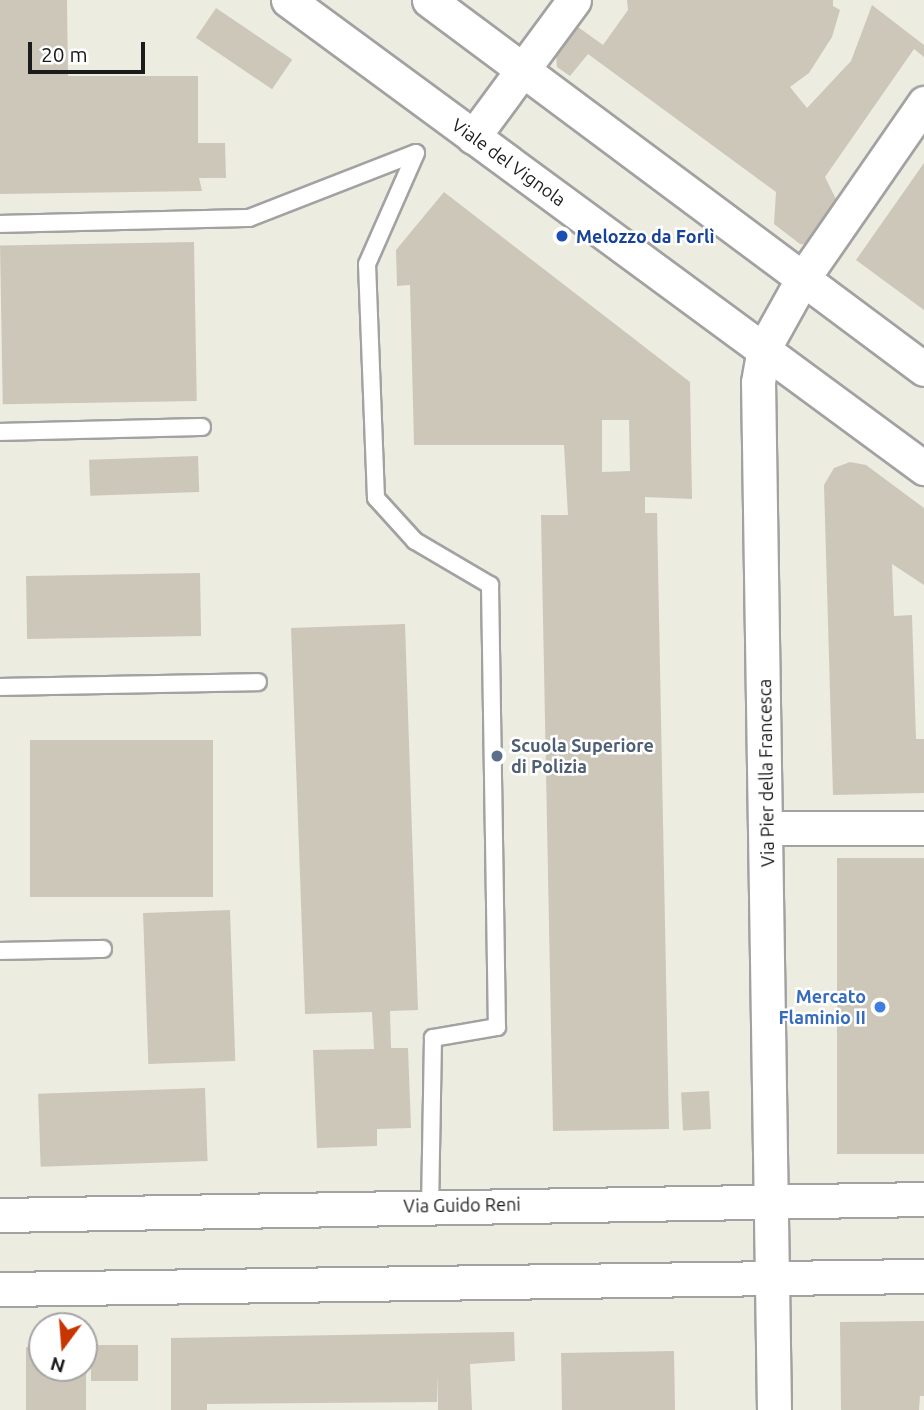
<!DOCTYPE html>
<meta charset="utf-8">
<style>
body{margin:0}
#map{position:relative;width:924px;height:1410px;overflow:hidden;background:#edece0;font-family:Ubuntu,sans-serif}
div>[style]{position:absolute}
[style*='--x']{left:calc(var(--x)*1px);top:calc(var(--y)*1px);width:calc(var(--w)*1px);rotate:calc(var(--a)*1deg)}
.building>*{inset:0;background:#cdc7ba;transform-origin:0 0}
.roads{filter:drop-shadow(2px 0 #a2a2a2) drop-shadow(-2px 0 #a2a2a2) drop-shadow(0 2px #a2a2a2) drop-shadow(0 -2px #a2a2a2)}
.service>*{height:16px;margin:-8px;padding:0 8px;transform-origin:8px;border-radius:8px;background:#fff}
.minor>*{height:33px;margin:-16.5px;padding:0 16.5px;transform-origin:16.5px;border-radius:16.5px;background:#fff}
.dots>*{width:19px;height:19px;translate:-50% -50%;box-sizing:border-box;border:4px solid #fff;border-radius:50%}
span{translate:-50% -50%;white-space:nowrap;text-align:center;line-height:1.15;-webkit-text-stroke:5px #fff;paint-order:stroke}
.street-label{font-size:18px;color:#1b1b1b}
.transit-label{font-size:18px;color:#164399;font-weight:700}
.left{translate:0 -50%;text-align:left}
.service-label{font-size:18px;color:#4e5e75;font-weight:700}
.shop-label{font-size:18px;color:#366cbe;font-weight:700}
.right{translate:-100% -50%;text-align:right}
.north{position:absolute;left:28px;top:1312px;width:70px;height:70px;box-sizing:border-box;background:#fff;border:2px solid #a4a4a4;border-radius:50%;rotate:196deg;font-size:19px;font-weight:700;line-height:28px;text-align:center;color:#1b1b1b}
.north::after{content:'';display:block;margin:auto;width:24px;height:32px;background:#c73500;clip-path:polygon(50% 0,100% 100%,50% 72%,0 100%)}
.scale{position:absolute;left:28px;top:42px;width:117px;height:32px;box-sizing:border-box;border:4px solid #1b1b1b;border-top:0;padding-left:9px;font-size:21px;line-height:24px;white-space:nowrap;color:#1b1b1b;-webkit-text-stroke:5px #fff;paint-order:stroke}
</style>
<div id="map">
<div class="building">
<i style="clip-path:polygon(0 0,67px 0,68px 76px,198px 76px,198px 143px,225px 143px,226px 178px,199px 178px,202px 191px,0 194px)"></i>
<i style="clip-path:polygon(627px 0,833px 0,833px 6px,840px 10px,832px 37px,809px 73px,790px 87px,807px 108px,851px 61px,872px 5px,924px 45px,924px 57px,914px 49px,825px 177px,840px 207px,811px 245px,800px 244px,774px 224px,776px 192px,588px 54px,570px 76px,557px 67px,556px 55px,578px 27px,603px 45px,628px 10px)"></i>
<i style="left:216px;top:8px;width:92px;height:36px;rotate:34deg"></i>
<i style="clip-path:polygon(924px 163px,924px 310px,856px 260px)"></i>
<i style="clip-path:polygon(evenodd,444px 192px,690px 382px,692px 499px,645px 497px,645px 513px,657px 513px,669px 1129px,553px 1131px,541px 515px,568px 515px,564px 445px,414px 445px,410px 285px,397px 286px,396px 250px,444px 192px,602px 420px,629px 420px,630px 471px,602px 472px,602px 420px)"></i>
<i style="left:194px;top:242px;width:159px;height:194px;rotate:89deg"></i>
<i style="left:198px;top:456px;width:36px;height:109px;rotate:88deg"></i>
<i style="clip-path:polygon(850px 462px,866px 465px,924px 508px,924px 585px,892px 564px,894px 616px,912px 615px,916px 739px,924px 739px,924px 793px,833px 795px,824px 485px,834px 468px)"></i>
<i style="left:200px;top:573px;width:63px;height:174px;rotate:89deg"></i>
<i style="clip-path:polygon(405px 624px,418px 1010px,390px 1011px,391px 1048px,408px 1048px,411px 1128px,377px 1129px,377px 1146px,317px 1148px,313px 1050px,374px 1049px,372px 1012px,305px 1014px,291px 628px)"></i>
<i style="left:30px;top:740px;width:183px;height:157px"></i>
<i style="left:924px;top:858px;width:296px;height:87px;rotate:90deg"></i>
<i style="left:230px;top:910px;width:151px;height:87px;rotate:88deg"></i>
<i style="left:205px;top:1088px;width:73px;height:167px;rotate:88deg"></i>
<i style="left:709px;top:1091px;width:38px;height:28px;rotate:87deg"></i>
<i style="clip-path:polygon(924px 1321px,924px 1396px,920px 1396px,919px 1410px,841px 1410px,840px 1322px)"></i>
<i style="clip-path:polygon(514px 1332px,515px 1361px,470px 1364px,472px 1410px,438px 1410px,438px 1375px,437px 1402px,207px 1404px,207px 1410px,171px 1410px,171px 1338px)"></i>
<i style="left:91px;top:1345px;width:47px;height:36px"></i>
<i style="clip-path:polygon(26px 1347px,42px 1347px,42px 1368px,86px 1368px,86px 1410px,26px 1410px)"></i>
<i style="left:674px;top:1351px;width:59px;height:113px;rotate:89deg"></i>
</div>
<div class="roads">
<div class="service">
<i style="--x:0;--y:224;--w:249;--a:-1.4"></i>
<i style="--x:249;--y:218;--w:179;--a:-21.3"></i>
<i style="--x:416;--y:153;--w:121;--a:113.8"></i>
<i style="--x:367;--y:264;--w:234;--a:87.8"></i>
<i style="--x:376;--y:498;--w:58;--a:47.8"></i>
<i style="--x:415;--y:541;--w:87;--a:30.4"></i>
<i style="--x:490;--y:585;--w:442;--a:89.1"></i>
<i style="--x:497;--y:1027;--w:65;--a:170.2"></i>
<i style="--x:433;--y:1038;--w:168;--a:91"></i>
<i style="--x:0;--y:432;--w:202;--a:-1.4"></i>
<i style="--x:0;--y:687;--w:258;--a:-1.1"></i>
<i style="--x:0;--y:951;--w:103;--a:-1.1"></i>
</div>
<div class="minor">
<i style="--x:288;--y:0;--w:790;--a:36.35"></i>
<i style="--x:429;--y:0;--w:617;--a:36.7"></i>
<i style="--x:473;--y:137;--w:170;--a:-53.6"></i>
<i style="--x:767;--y:828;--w:157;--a:0"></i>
<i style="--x:0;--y:1215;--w:924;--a:-0.99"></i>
<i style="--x:0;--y:1289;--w:924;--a:-0.81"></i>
<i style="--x:774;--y:1410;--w:1028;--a:-90.89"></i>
<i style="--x:758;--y:382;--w:35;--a:-80"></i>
<i style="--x:764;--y:348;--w:80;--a:-60.9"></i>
<i style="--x:803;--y:278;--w:213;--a:-55.3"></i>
</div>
</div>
<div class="dots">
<i style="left:562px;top:236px;background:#1a4fb4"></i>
<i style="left:497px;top:756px;background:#5c6f8a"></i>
<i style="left:880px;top:1007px;background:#3f7fe0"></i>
</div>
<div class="street-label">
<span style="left:509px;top:162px;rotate:36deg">Viale del Vignola</span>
<span style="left:766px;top:773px;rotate:-91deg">Via Pier della Francesca</span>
<span style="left:462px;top:1205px;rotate:-1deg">Via Guido Reni</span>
</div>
<div class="transit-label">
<span class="left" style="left:576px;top:236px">Melozzo da Forlì</span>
</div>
<div class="service-label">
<span class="left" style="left:511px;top:756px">Scuola Superiore<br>di Polizia</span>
</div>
<div class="shop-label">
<span class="right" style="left:866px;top:1007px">Mercato<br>Flaminio II</span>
</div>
<div class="north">N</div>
<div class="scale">20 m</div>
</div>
